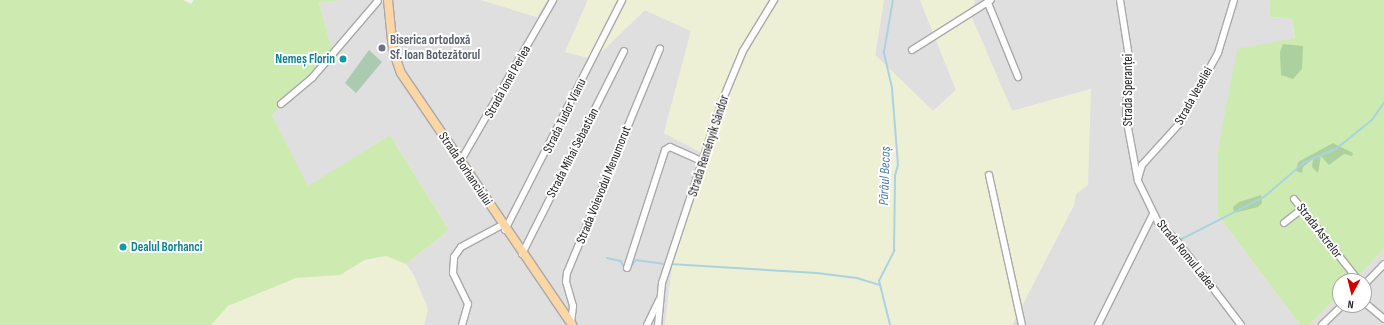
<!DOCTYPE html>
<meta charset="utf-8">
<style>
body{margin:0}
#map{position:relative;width:1384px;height:325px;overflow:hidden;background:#f2efe9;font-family:"Sofia Sans Condensed",sans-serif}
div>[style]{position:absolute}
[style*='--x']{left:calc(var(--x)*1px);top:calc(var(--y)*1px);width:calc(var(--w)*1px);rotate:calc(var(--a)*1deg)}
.residential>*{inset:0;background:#e0dfdf}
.farmland>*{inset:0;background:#eef0d5}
.grass>*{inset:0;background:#cdebb0}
.forest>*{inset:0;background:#add19e}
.cemetery>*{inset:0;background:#aacbaf}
.stream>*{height:1.5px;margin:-0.75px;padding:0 0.75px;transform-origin:0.75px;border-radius:0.75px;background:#aad3df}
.roads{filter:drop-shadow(1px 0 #a9a9a9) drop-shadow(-1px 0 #a9a9a9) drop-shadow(0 1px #a9a9a9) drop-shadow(0 -1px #a9a9a9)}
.minor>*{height:6px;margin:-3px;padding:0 3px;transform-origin:3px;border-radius:3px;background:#fff}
.major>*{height:8px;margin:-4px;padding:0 4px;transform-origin:4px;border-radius:4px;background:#fcd6a4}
.dots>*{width:11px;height:11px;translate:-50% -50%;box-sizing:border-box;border:2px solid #fff;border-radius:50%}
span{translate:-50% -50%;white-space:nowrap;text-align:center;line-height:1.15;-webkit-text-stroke:4px #fff;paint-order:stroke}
.worship-label{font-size:13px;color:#5b616d;font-weight:700}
.left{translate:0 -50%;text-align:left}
.culture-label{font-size:13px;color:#0d838f;font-weight:700}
.right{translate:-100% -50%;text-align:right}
.street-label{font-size:13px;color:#222}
.water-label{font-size:14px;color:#4a7aab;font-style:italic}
.north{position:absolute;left:1332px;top:273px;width:40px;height:40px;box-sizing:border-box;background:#fff;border:1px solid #a7a7a7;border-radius:50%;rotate:187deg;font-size:11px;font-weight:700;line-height:16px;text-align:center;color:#222}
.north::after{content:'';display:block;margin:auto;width:14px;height:18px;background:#d40000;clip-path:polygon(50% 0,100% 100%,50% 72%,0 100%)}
</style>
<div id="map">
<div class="residential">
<i style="clip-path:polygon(340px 0,481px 0,537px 17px,547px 0,588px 0,565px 52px,594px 59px,645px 10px,691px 31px,664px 133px,708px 156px,674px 253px,665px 325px,424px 325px,426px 303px,406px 264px,449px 230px,390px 135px,308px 187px,272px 115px,332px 49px,319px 3px)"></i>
<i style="clip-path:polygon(884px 0,920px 0,956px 90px,933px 111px,875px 55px)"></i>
<i style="clip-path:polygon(975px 0,1270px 0,1269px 17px,1292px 19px,1295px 39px,1218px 215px,1300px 325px,1012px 325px,1074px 205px,1091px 89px,1012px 111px,971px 16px)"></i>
<i style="clip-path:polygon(1384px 249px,1384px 325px,1309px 325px,1340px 294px,1340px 305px,1364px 305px,1364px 281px,1353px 281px)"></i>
</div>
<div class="farmland">
<i style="clip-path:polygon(481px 0,547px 0,537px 17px)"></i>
<i style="clip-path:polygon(588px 0,884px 0,875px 55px,933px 111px,956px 90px,920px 0,975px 0,971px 16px,1012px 111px,1091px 89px,1088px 185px,1076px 194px,1074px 205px,1012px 325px,665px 325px,674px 253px,708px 156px,664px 133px,691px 31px,645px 10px,594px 59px,565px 52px)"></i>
<i style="clip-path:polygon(386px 256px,406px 264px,414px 275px,428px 310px,424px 325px,211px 325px,222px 311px,248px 295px,303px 276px,326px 276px)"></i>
</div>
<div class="grass">
<i style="clip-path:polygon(0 0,183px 0,191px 4px,194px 0,340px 0,319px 3px,332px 49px,272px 115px,308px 186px,390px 135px,449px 230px,406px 264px,386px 256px,365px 260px,340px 275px,296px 278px,228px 306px,211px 325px,0 325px)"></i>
<i style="clip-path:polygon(1270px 0,1384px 0,1384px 249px,1353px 281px,1340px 281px,1340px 294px,1309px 325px,1300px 325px,1218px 215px,1218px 150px,1237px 49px,1295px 38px,1292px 19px,1269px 17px)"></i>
</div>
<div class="forest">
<i style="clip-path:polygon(1283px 44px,1303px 46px,1302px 69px,1293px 79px,1281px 75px,1280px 52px)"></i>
<i style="clip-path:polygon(1333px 143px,1353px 153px,1352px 156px,1344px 154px,1329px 165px,1321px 156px,1318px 173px,1312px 167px,1313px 159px,1303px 167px,1302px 173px,1296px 171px,1298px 162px)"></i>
<i style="clip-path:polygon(1261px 195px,1262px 203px,1258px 207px,1234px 213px,1233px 207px,1239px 202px)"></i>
</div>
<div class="cemetery">
<i style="clip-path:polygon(369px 50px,382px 62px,356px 93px,345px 83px)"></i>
</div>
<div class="stream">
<i style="--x:1182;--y:239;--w:92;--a:-27.1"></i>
<i style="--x:1264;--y:197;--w:54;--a:-40.5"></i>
<i style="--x:1305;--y:162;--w:34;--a:-23"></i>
<i style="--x:1336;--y:149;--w:46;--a:-38.9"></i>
<i style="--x:1372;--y:120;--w:21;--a:-55"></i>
<i style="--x:607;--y:258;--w:14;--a:12"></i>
<i style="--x:621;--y:261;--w:10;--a:61"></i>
<i style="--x:670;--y:264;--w:147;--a:3.5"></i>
<i style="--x:817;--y:273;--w:40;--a:7.1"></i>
<i style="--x:857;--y:278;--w:24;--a:17"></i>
<i style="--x:630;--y:268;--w:10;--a:-53"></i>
<i style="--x:636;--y:260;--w:27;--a:8"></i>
<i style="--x:890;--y:325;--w:45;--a:-104"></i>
<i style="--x:879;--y:281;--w:34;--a:-63"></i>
<i style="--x:894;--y:251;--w:75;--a:-89.2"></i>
<i style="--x:895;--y:176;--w:11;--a:-75"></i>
<i style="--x:898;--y:165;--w:77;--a:-94.5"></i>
<i style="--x:892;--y:88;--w:37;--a:-103"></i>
<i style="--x:884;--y:52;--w:53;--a:-80.2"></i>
</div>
<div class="roads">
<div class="minor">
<i style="--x:1120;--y:0;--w:58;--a:81"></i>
<i style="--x:1129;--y:57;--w:60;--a:92.9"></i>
<i style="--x:1126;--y:117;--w:65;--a:79.4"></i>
<i style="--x:1138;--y:181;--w:46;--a:64"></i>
<i style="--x:1158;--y:222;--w:28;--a:45"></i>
<i style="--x:1178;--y:242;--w:104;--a:52.8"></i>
<i style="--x:988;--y:3;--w:80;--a:67.9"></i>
<i style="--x:912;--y:50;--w:93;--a:-32.3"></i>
<i style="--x:281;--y:104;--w:40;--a:-40"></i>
<i style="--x:312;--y:78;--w:101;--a:-49.4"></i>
<i style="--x:460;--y:162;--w:187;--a:-60.1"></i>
<i style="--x:989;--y:175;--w:154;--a:77.6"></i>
<i style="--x:1138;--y:179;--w:15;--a:-74"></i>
<i style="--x:1142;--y:165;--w:55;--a:-47.9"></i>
<i style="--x:1179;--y:124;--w:81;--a:-61.2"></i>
<i style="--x:1218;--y:53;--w:55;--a:-73.2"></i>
<i style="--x:1294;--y:199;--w:105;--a:51.6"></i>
<i style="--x:1284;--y:223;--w:23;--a:-38"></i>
<i style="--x:505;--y:230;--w:258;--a:-63"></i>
<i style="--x:522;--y:254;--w:227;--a:-63.3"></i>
<i style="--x:627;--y:268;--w:124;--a:-72.1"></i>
<i style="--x:665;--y:150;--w:6;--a:-31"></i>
<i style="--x:670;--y:147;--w:37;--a:24"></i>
<i style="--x:1364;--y:285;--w:29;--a:-46"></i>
<i style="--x:1364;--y:302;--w:26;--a:40"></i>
<i style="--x:571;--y:323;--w:17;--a:-83"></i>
<i style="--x:573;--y:306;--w:25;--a:-106"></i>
<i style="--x:566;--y:282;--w:9;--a:-84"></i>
<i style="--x:567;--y:273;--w:243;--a:-67.5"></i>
<i style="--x:462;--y:325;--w:22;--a:-74"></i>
<i style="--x:468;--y:304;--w:34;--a:-116"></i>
<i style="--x:453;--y:273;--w:16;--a:-86"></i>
<i style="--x:454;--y:257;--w:12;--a:-55"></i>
<i style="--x:461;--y:247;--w:47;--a:-28.2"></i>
<i style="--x:647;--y:325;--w:28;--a:-64"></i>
<i style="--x:658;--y:325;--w:42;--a:-84.6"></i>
<i style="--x:662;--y:283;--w:194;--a:-71.7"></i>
<i style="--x:723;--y:99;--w:52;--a:-67.4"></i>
<i style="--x:743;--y:51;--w:60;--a:-58.7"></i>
<i style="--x:1098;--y:325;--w:124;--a:-63.6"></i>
<i style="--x:1322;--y:325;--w:29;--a:-44"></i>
</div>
<div class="major">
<i style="--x:388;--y:0;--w:50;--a:84.3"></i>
<i style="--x:393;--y:50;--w:24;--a:71"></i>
<i style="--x:401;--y:73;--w:305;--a:55.8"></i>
</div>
</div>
<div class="dots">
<i style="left:382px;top:48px;background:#6b7280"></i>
<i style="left:343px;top:59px;background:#0f9aa8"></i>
<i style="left:123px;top:247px;background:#0f9aa8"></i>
</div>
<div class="worship-label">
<span class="left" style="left:390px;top:48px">Biserica ortodoxă<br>Sf. Ioan Botezătorul</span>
</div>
<div class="culture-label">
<span class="right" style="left:335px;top:59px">Nemeș Florin</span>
<span class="left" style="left:131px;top:247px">Dealul Borhanci</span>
</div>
<div class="street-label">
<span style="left:508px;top:82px;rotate:-61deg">Strada Ionel Perlea</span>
<span style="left:1128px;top:90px;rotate:-90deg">Strada Speranței</span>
<span style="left:1194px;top:96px;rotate:-61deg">Strada Veseliei</span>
<span style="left:565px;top:116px;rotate:-64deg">Strada Tudor Vianu</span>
<span style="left:709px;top:146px;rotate:-72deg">Strada Reményik Sándor</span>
<span style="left:573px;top:153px;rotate:-63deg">Strada Mihai Sebastian</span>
<span style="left:465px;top:169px;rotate:56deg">Strada Borhanciului</span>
<span style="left:604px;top:185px;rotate:-68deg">Strada Voievodul Menumorut</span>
<span style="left:1319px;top:231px;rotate:52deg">Strada Astrelor</span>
<span style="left:1186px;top:255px;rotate:51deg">Strada Romul Ladea</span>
</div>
<div class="water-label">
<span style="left:885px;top:176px;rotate:-88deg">Pârâul Becaș</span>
</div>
<div class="north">N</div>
</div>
